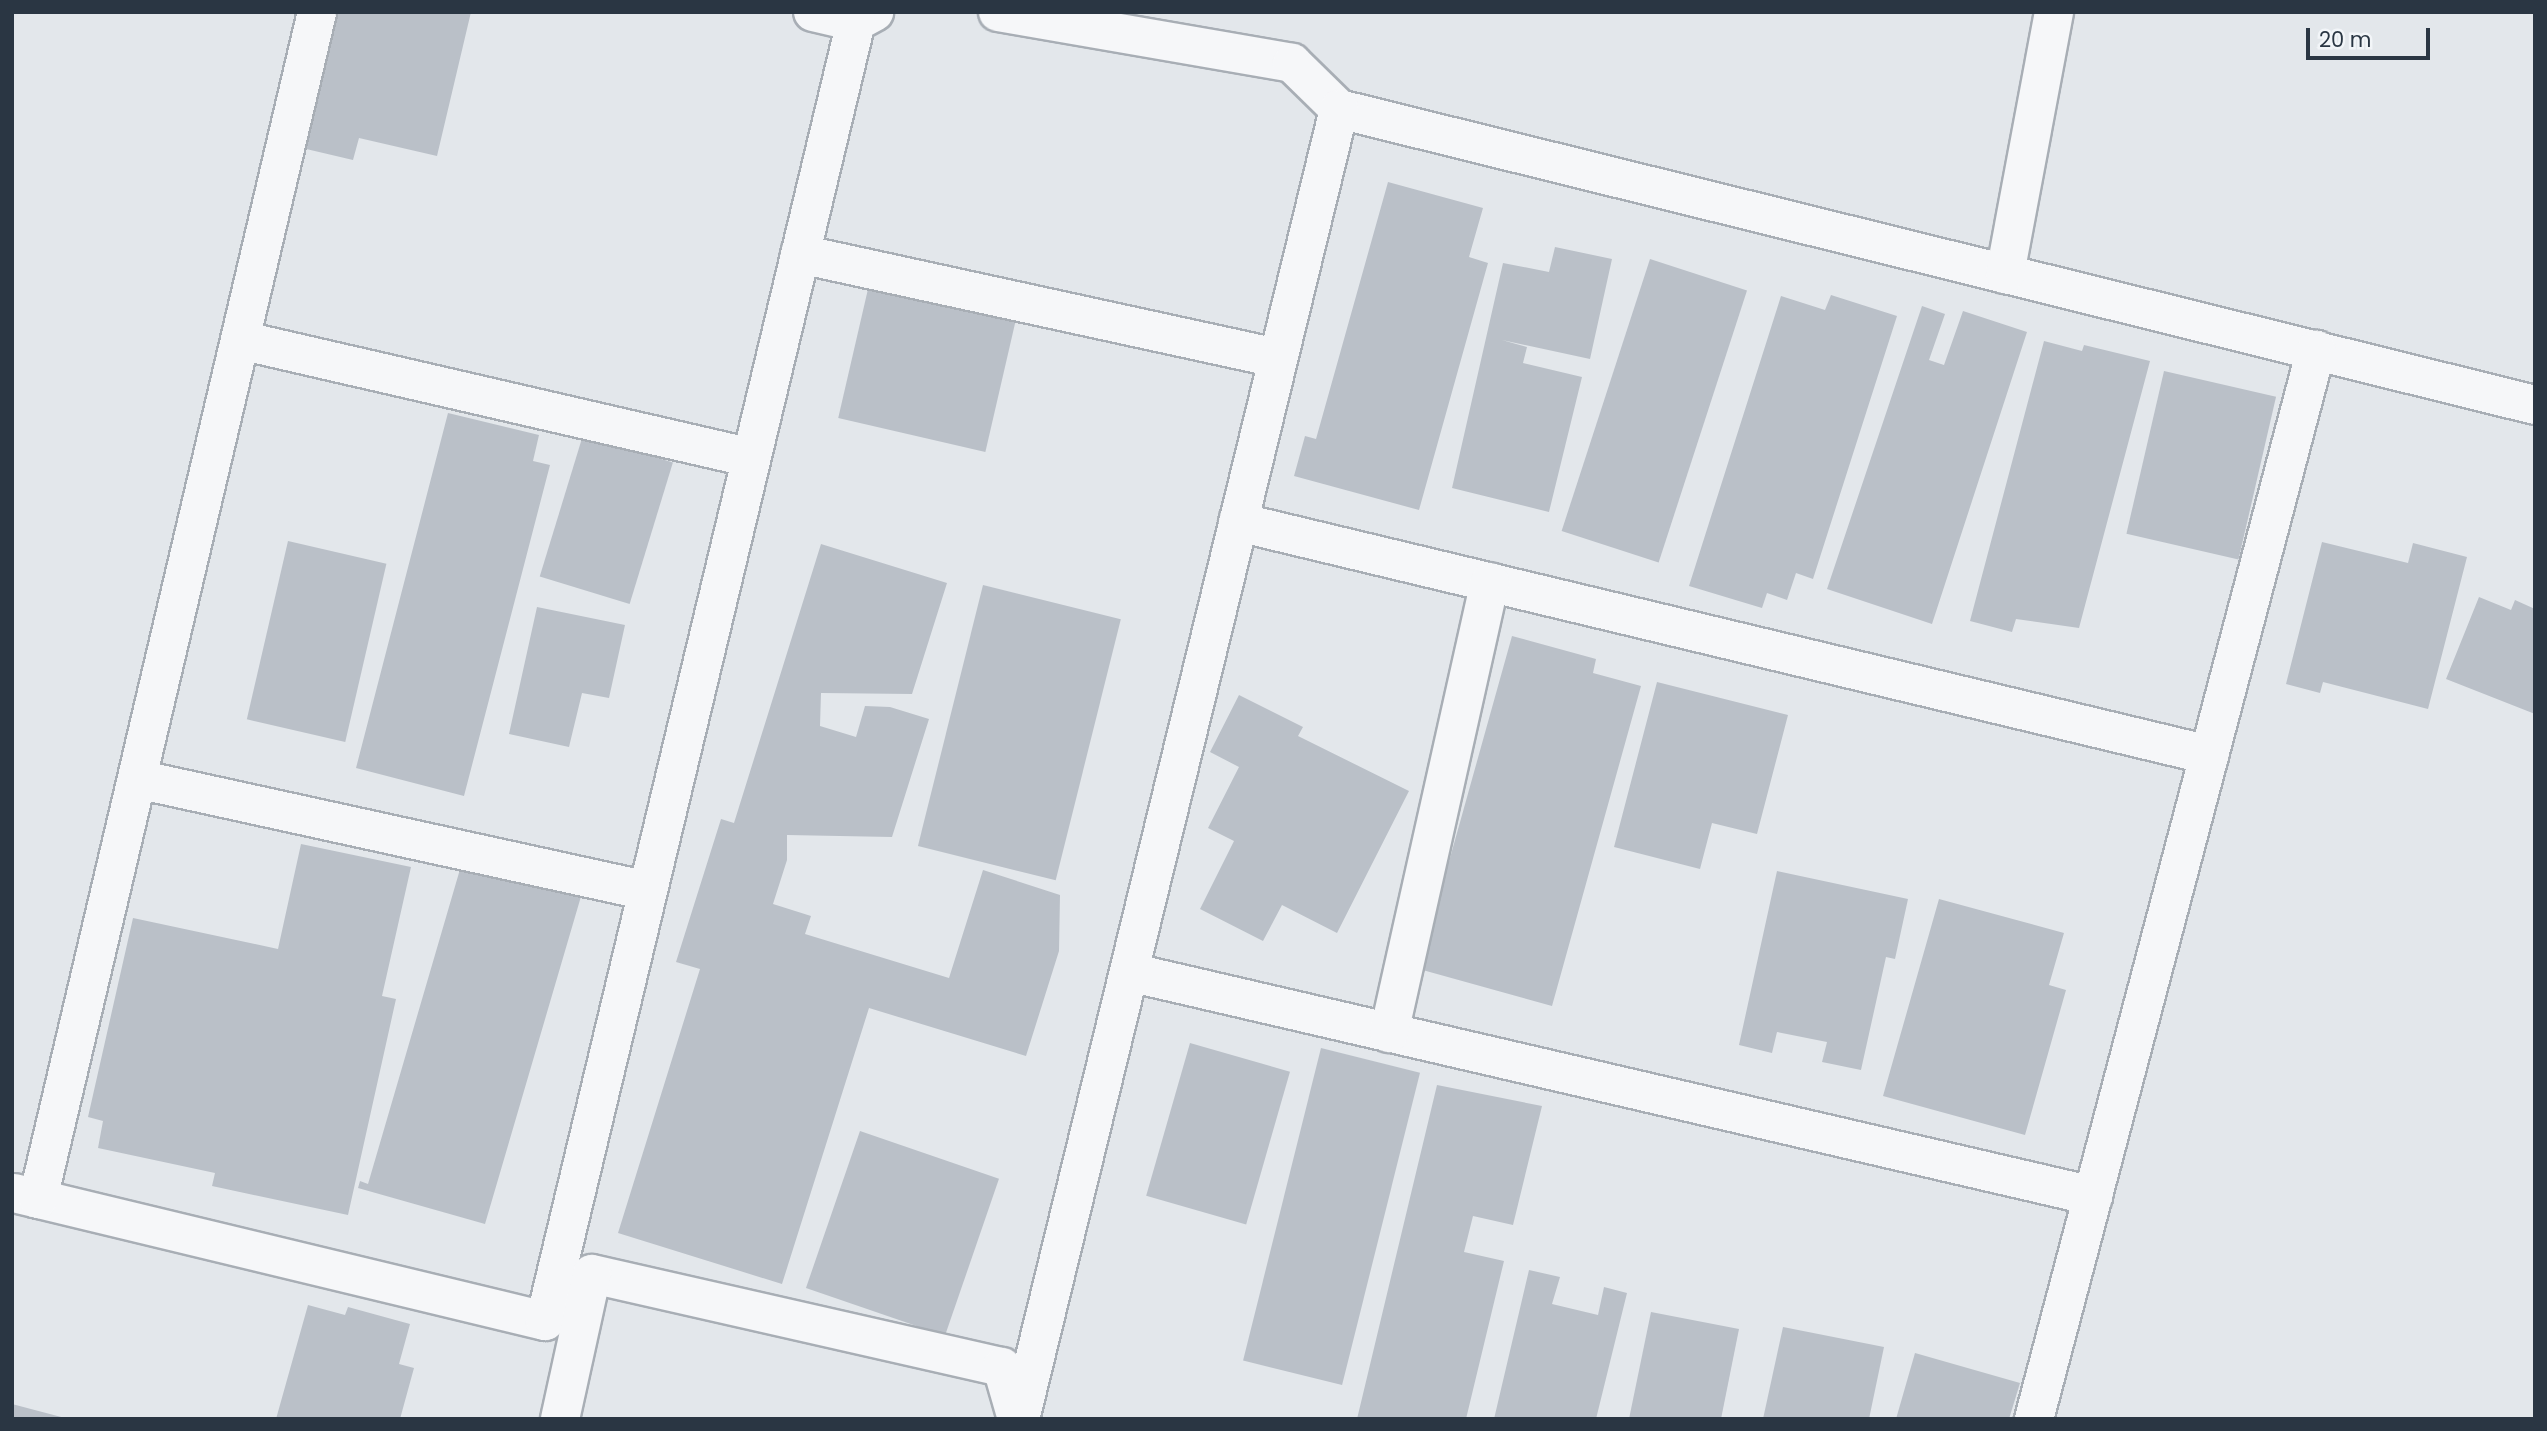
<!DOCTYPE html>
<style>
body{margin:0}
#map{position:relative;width:2547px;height:1431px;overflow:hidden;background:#e3e7eb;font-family:Poppins,sans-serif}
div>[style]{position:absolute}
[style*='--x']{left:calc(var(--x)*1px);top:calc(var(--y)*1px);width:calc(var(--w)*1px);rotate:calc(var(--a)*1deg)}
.building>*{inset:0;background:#bac0c8;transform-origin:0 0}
.roads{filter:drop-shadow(2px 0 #a8aeb5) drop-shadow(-2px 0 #a8aeb5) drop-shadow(0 2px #a8aeb5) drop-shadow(0 -2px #a8aeb5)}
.minor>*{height:38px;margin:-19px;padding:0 19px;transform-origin:19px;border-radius:19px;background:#f6f7f9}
span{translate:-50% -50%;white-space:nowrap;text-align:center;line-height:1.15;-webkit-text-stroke:5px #f2f5f8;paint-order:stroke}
.frame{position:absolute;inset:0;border:14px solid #2a3643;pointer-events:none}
.scale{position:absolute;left:2306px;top:28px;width:124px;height:32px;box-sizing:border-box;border:4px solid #2a3643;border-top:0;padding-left:9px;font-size:21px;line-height:24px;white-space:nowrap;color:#2a3643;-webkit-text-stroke:5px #f2f5f8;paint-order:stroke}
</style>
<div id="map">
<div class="building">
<i style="clip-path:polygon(334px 12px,471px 12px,437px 156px,359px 138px,353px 160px,302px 148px)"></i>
<i style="clip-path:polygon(1388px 182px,1483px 208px,1469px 257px,1488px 263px,1419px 510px,1294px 476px,1305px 436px,1316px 439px)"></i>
<i style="clip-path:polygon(1555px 247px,1612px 259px,1590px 359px,1502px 340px,1527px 347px,1523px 363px,1582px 377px,1549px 512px,1452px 488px,1503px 263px,1549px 272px)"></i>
<i style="left:1650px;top:259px;width:102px;height:286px;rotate:18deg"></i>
<i style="left:874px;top:263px;width:151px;height:159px;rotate:13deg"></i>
<i style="clip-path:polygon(1831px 295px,1897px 316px,1813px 579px,1796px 573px,1787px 600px,1767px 593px,1762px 608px,1689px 586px,1781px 296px,1825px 310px)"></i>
<i style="clip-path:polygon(1922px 306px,1945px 314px,1929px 360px,1944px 365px,1963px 311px,2027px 332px,1932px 624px,1827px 589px)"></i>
<i style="clip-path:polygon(2044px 341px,2082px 351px,2084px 345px,2150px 361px,2079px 628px,2016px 619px,2012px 632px,1970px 621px)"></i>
<i style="left:2164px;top:371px;width:115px;height:167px;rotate:13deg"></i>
<i style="clip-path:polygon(448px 413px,539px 435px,533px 461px,550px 465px,464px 796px,356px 768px)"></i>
<i style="left:583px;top:435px;width:94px;height:148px;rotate:17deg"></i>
<i style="left:288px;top:541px;width:101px;height:183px;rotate:13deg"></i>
<i style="clip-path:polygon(2322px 542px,2408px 563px,2413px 543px,2467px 557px,2428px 709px,2323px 682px,2320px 693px,2286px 684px)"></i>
<i style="clip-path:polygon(821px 544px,947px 583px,912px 694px,821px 693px,820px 726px,856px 737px,865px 706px,890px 707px,929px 719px,892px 837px,787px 835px,787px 860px,773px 904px,811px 916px,805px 934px,949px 978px,983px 870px,1060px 895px,1059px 951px,1026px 1056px,869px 1008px,782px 1284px,618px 1233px,700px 969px,676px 962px,721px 819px,734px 823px)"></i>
<i style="left:983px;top:585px;width:142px;height:269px;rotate:14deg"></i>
<i style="clip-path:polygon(2479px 597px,2511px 610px,2515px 600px,2535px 609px,2535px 714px,2446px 679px)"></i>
<i style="clip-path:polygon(537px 607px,625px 625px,609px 698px,582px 693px,569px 747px,509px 734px)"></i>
<i style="clip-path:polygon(1512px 636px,1596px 659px,1593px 673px,1641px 686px,1552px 1006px,1419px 969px)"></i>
<i style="clip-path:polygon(1657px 682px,1788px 715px,1757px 834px,1712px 823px,1700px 869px,1614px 847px)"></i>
<i style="clip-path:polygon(1239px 695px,1303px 727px,1298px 736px,1409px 791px,1337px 933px,1282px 905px,1263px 941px,1200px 909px,1234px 841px,1208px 828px,1239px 767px,1210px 752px)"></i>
<i style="clip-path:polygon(301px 844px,411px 867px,382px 996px,396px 999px,348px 1215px,212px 1186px,215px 1173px,98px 1148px,103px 1121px,88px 1117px,133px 918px,278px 949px)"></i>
<i style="clip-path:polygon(463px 859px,582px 893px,485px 1224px,358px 1188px,360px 1181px,368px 1184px)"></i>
<i style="clip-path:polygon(1777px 871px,1908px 899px,1895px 959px,1886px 957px,1861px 1070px,1822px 1062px,1827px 1042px,1777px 1032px,1772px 1053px,1739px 1045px)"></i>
<i style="clip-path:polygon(1939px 899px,2064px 933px,2049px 985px,2066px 990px,2025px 1135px,1883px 1096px)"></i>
<i style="left:1190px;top:1043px;width:104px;height:159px;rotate:16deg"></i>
<i style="left:1321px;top:1048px;width:102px;height:322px;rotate:14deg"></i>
<i style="clip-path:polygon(1437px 1085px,1542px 1106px,1513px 1225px,1473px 1216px,1464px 1252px,1504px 1261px,1466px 1419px,1357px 1419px)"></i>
<i style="left:860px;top:1131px;width:147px;height:166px;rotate:19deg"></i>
<i style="clip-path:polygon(1529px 1270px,1560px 1277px,1552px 1304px,1598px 1315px,1604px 1287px,1627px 1293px,1596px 1419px,1494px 1419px)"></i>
<i style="clip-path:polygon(308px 1305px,345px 1315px,348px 1307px,410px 1324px,399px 1364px,414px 1368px,400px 1419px,276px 1419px)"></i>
<i style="clip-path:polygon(1651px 1312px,1739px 1329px,1721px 1419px,1629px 1419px)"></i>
<i style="clip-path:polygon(1783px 1327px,1884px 1347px,1869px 1419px,1763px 1419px)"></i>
<i style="clip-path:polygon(1915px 1353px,2020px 1383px,2009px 1419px,1896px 1419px)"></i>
<i style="clip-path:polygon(12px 1404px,65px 1418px,65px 1419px,12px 1419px)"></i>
</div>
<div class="roads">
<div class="minor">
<i style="--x:813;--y:12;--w:44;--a:13.1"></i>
<i style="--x:856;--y:22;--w:21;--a:-29"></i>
<i style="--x:998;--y:12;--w:298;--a:9.8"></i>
<i style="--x:1292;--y:63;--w:66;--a:44.4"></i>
<i style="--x:1339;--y:109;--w:1232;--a:13.9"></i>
<i style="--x:800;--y:254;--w:489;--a:12.3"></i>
<i style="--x:2005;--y:274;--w:267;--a:-79.4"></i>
<i style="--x:240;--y:340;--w:525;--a:12.98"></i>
<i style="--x:1238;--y:522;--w:999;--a:13.49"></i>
<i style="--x:137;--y:779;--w:523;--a:12.36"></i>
<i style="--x:1129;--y:972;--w:990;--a:13.08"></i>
<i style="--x:1389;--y:1033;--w:462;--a:-77.4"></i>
<i style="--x:14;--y:1193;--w:546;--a:13.55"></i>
<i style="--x:545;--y:1321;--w:66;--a:-45"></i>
<i style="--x:592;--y:1274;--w:420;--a:12.8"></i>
<i style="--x:1002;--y:1367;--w:54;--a:73.9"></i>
<i style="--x:38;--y:1199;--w:1219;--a:-76.77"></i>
<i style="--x:545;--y:1321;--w:1336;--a:-76.54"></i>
<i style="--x:560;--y:1419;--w:148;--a:-77.6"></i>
<i style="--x:1020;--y:1419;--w:1348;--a:-76.31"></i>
<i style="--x:2034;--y:1419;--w:1106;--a:-75.22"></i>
</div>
</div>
<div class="frame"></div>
<div class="scale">20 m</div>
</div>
